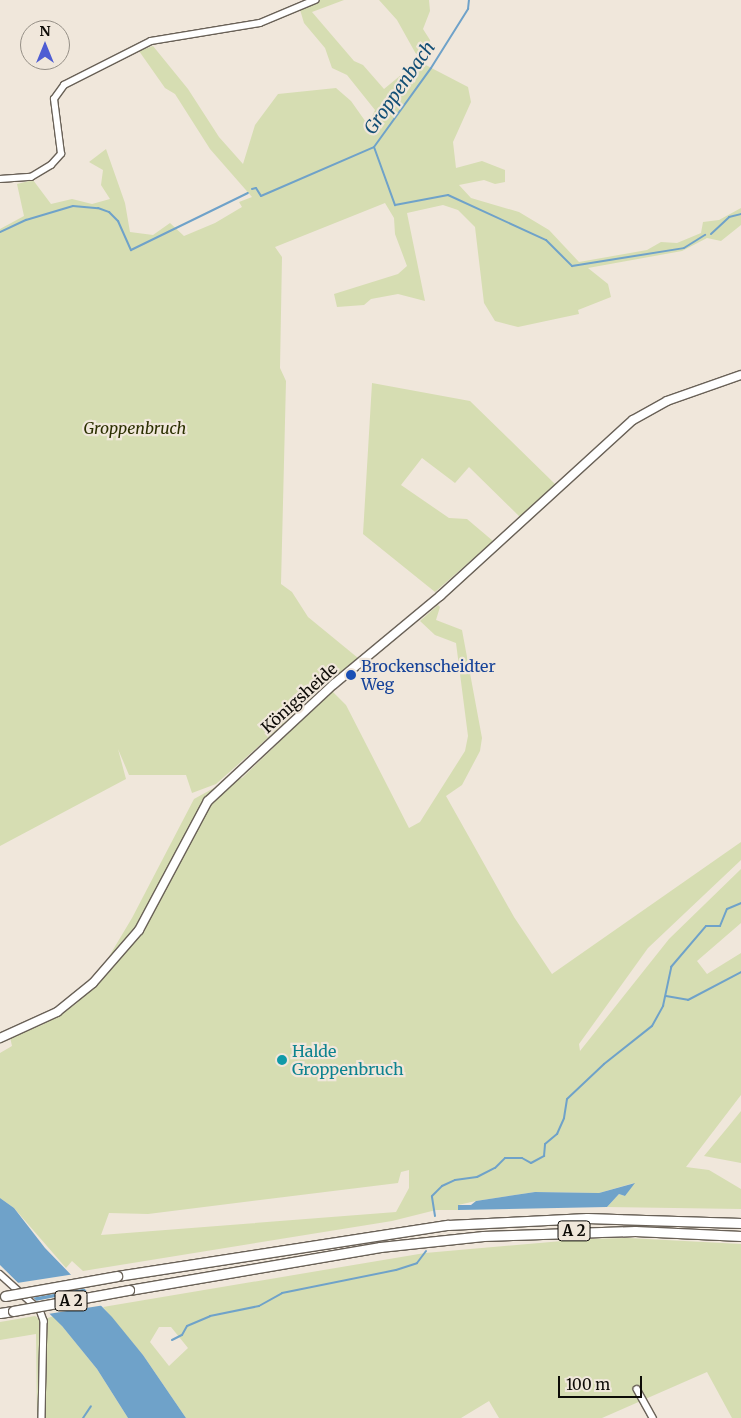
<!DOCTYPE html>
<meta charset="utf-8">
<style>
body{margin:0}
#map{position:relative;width:741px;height:1418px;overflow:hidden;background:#f0e7db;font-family:Merriweather,serif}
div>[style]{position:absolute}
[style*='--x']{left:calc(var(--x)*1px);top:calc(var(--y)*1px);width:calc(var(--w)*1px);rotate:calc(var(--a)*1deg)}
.green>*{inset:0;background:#d6ddb2}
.water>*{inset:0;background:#6fa2c9}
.pier>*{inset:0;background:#f0e7db}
.stream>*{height:2px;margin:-1px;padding:0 1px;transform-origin:1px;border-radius:1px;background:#6fa2c9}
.roads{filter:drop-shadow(1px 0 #696157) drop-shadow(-1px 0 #696157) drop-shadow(0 1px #696157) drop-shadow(0 -1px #696157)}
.minor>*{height:5.5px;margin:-2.75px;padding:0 2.75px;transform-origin:2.75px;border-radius:2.75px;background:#fff}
.major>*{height:8px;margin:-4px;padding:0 4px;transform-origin:4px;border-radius:4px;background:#fff}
.highway>*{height:9px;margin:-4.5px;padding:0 4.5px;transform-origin:4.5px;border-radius:4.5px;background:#fff}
.bridges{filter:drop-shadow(1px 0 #696157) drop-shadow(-1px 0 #696157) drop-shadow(0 1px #696157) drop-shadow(0 -1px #696157)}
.highway-bridge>*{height:9px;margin:-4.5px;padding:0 4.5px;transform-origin:4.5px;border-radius:4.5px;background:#fff}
.dots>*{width:14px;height:14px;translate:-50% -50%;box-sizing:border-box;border:2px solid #f0e7db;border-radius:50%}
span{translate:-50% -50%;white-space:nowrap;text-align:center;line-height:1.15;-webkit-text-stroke:4.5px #f0e7db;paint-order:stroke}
.shield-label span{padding:1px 4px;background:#f0e7db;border:1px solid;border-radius:4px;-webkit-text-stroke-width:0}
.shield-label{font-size:15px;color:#0d0b07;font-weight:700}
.park-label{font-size:16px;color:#2b2f00;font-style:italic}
.transit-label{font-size:16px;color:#164399}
.left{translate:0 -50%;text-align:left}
.street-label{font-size:16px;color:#0d0b07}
.culture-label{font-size:16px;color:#0d838f}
.water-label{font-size:18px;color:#124e75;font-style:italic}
.north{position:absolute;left:20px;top:20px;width:50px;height:50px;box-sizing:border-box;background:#f0e7db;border:1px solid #958f86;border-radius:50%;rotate:0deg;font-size:14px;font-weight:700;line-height:20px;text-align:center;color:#0d0b07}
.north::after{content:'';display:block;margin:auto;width:18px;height:22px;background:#4e5dd3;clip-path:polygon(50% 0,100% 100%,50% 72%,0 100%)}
.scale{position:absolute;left:558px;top:1376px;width:84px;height:22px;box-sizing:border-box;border:2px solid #0d0b07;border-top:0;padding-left:6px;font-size:15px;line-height:18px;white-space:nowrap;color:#0d0b07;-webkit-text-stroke:4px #f0e7db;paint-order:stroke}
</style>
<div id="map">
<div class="green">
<i style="clip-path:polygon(306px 0,344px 0,312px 12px,354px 61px,363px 65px,384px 89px,418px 61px,468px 87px,471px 102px,453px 142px,456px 168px,482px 161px,505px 170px,505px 182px,495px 184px,484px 180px,459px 185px,471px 198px,519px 212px,549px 230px,579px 262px,647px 250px,661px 242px,677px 243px,701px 233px,703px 222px,719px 220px,741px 208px,741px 225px,721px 241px,707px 238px,682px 251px,588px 268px,608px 284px,611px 297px,578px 310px,579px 314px,518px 327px,495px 321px,484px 303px,475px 227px,458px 210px,443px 205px,407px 213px,425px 301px,398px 294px,371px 299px,364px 305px,337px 307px,334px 294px,398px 274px,407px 266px,395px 234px,394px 218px,385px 203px,275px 247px,282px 257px,280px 368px,286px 381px,281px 584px,292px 592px,308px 617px,358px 658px,216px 784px,192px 793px,186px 775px,129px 775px,118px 749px,126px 779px,0 846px,0 229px,24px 216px,17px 184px,33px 180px,51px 204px,72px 199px,92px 204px,110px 199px,101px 185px,103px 170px,89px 162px,106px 149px,125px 203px,130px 232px,153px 235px,170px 223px,184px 236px,215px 223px,242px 207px,239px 202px,252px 197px,210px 149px,175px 94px,165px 88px,139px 51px,153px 46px,188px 89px,219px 137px,243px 164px,255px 125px,278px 94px,336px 88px,351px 101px,368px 125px,375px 110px,347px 75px,332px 68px,325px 48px,304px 23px,298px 3px)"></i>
<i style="clip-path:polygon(379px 0,429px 0,430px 11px,423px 29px,430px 40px,431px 53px,416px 54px,397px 20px)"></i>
<i style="clip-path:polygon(372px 383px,470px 401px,555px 484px,520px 517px,469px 467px,455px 483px,422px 458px,401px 485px,449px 518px,467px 519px,493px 541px,435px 592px,363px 534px)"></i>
<i style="clip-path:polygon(evenodd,438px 605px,440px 607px,436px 620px,462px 630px,482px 738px,480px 751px,462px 785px,446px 796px,514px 917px,552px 974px,741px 842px,741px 860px,648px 948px,579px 1044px,580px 1051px,669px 939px,741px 869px,741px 923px,697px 961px,707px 974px,741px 953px,741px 1095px,686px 1167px,709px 1170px,741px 1189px,741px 1209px,607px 1207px,619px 1194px,625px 1196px,634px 1183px,599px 1193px,535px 1192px,476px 1201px,458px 1205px,458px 1210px,436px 1210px,392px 1221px,83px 1271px,72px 1261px,66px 1268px,14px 1208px,0 1198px,0 1053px,12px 1046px,10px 1037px,42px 1025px,76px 1004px,92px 985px,132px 918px,194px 799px,223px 783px,242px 778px,332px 691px,346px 705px,409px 828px,420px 822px,465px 751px,468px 736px,456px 643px,435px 635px,420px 621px,438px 605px,409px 1170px,409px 1188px,396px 1212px,101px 1235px,109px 1213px,148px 1214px,398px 1183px,401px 1172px,409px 1170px)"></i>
<i style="clip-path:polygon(741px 1111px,741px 1163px,704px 1156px,728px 1127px)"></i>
<i style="clip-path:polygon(evenodd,628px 1238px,741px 1244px,741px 1418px,732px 1418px,707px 1372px,602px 1418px,499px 1418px,489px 1401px,461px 1418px,186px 1418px,143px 1355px,103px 1307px,425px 1253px,585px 1239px,628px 1238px,159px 1327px,171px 1327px,188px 1348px,169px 1366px,150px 1342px,159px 1327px)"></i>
<i style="clip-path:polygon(35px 1316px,41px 1320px,54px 1316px,97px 1369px,128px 1418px,37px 1418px,36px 1334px,0 1340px,0 1322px)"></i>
</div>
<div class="water">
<i style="clip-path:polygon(635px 1183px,625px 1196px,619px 1194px,607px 1207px,458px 1210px,458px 1205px,471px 1205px,476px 1201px,535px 1192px,599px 1193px)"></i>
<i style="clip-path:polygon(0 1198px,14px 1208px,45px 1248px,112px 1317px,143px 1355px,186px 1418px,128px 1418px,97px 1369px,62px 1326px,0 1265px)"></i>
</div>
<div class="pier">
<i style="clip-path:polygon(75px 1274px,88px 1288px,31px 1298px,17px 1283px)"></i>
<i style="clip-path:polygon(91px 1290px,105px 1305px,48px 1314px,35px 1301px)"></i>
</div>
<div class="stream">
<i style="--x:374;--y:147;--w:62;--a:70.1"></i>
<i style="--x:395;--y:205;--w:54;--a:-10.7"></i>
<i style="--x:448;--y:195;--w:108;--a:24.7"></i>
<i style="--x:546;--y:240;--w:37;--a:45"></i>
<i style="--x:572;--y:266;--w:113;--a:-9.1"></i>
<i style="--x:684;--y:248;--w:25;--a:-32"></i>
<i style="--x:252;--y:189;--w:4;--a:-14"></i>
<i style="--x:256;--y:188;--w:9;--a:58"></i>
<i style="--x:261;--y:196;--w:123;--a:-23.4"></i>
<i style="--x:374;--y:147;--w:97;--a:-54.2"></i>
<i style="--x:431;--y:68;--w:70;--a:-57.9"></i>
<i style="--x:468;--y:9;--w:9;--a:-84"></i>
<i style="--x:0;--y:232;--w:29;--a:-25"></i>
<i style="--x:26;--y:220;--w:49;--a:-16.6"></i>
<i style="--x:73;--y:206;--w:25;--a:5"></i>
<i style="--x:98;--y:208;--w:12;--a:20"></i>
<i style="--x:109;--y:212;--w:13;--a:45"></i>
<i style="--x:118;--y:221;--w:32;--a:66"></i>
<i style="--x:131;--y:250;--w:130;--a:-26"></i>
<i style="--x:711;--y:234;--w:25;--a:-43"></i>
<i style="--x:729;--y:217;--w:12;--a:-14"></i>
<i style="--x:666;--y:996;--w:22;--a:10"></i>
<i style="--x:688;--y:1000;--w:60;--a:-27.8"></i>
<i style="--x:435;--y:1216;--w:20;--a:-99"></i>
<i style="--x:432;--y:1196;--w:14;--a:-45"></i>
<i style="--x:442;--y:1186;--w:14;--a:-25"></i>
<i style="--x:455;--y:1180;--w:22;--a:-8"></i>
<i style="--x:477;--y:1177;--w:20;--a:-27"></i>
<i style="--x:495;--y:1168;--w:14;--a:-45"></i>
<i style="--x:505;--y:1158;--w:17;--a:0"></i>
<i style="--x:522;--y:1158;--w:10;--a:29"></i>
<i style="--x:531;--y:1163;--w:15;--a:-28"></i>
<i style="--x:544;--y:1156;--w:12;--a:-85"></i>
<i style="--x:545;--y:1144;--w:16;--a:-40"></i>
<i style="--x:557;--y:1134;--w:17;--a:-66"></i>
<i style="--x:564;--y:1118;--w:19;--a:-81"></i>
<i style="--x:567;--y:1099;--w:51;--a:-43.4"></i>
<i style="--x:604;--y:1064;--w:61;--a:-38.4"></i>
<i style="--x:652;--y:1026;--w:23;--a:-61"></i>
<i style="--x:663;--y:1006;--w:40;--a:-78"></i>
<i style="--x:671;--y:967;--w:54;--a:-49.5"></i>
<i style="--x:706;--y:926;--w:14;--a:0"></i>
<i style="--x:720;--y:926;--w:18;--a:-68"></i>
<i style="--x:727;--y:909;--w:15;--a:-23"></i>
<i style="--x:172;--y:1340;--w:11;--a:-27"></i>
<i style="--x:182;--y:1335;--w:10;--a:-61"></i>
<i style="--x:187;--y:1326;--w:25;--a:-23"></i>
<i style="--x:210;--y:1316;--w:50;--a:-11.5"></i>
<i style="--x:259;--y:1306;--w:26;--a:-29"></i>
<i style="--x:282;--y:1293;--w:116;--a:-11.4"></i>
<i style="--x:396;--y:1270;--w:22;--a:-18"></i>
<i style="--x:417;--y:1263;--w:15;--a:-53"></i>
<i style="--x:83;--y:1418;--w:14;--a:-56"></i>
</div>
<div class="roads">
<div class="minor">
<i style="--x:0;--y:179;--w:31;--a:-4"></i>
<i style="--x:31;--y:177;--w:23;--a:-31"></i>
<i style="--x:51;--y:165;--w:15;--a:-48"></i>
<i style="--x:61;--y:154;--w:55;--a:-97.3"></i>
<i style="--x:54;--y:99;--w:17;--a:-54"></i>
<i style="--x:64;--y:85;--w:97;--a:-26.8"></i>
<i style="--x:151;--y:41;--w:110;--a:-9.4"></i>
<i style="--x:260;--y:23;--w:60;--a:-22.7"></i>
<i style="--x:0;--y:1274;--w:54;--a:42"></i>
<i style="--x:40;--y:1310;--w:12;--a:70"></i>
<i style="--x:44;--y:1321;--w:97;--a:91.2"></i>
<i style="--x:637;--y:1389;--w:33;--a:61"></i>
</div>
<div class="major">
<i style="--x:0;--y:1038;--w:63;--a:-24.5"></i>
<i style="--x:57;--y:1012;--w:46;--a:-38.9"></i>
<i style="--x:93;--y:983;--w:70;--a:-49"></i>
<i style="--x:139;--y:930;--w:146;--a:-61.9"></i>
<i style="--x:208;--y:801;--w:172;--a:-42.9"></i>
<i style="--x:334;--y:684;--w:138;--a:-39.7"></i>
<i style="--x:440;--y:596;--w:261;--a:-42.4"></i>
<i style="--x:633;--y:420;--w:39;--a:-29"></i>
<i style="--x:667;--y:401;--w:78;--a:-19.4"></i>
</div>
<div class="highway">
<i style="--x:117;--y:1276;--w:335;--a:-8.8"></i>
<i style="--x:448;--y:1225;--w:139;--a:-2.9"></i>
<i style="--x:587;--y:1218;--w:154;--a:1.9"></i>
<i style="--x:129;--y:1290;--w:255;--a:-9.7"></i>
<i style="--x:380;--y:1247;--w:104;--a:-6.1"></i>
<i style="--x:483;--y:1236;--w:152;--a:-1.9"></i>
<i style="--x:635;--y:1231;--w:106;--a:2.7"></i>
<i style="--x:0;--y:1313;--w:13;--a:-9"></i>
</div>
</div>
<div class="bridges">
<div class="highway-bridge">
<i style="--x:5;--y:1296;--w:114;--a:-10.1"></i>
<i style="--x:13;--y:1311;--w:118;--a:-10.3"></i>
</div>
</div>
<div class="dots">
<i style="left:351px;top:675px;background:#1a4fb4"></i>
<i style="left:282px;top:1060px;background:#0f9aa8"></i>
</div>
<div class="shield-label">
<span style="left:574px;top:1231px">A 2</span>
<span style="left:71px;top:1301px">A 2</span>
</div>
<div class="park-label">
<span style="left:135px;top:428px">Groppenbruch</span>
</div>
<div class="transit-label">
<span class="left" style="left:361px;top:675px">Brockenscheidter<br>Weg</span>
</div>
<div class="street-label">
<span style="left:299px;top:698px;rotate:-42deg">Königsheide</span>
</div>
<div class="culture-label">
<span class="left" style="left:292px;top:1060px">Halde<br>Groppenbruch</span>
</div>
<div class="water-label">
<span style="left:400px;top:88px;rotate:-55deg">Groppenbach</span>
</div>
<div class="north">N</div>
<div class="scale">100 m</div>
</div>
